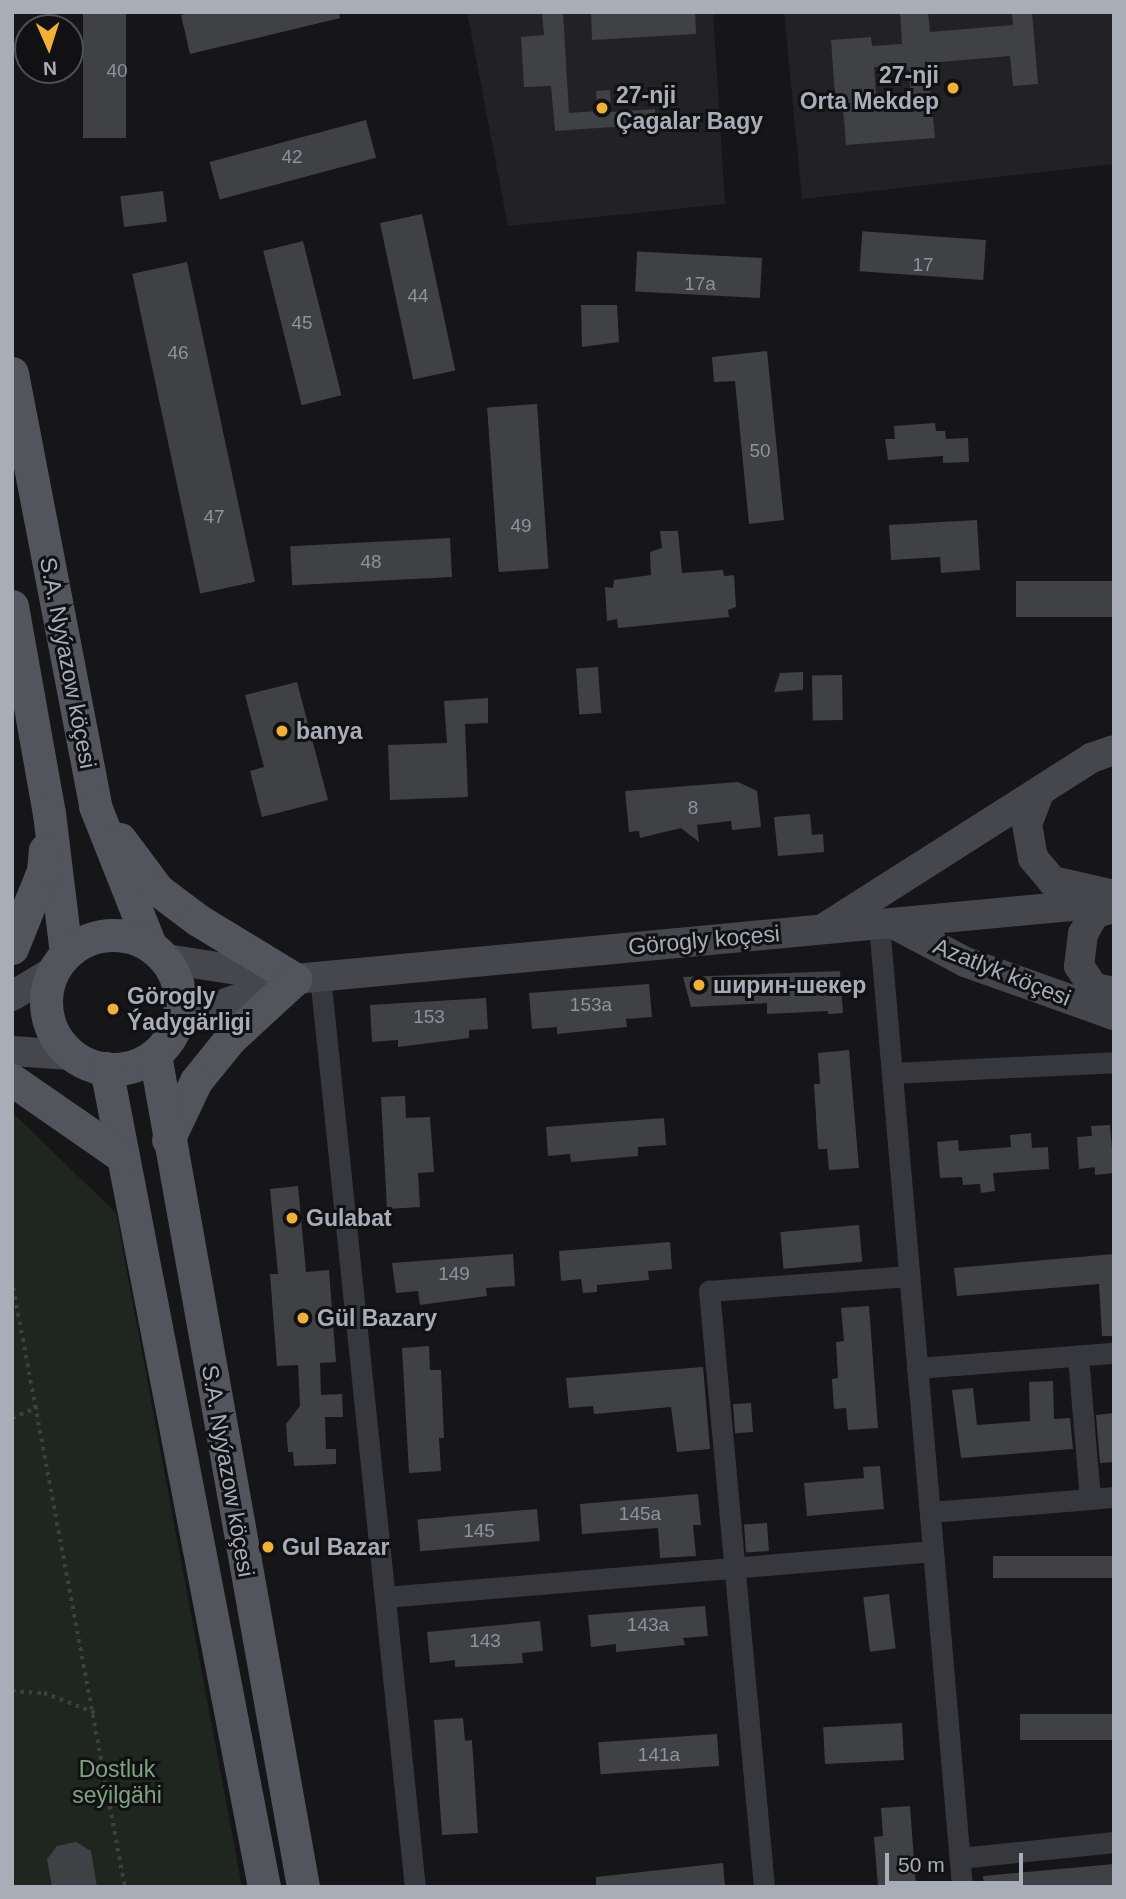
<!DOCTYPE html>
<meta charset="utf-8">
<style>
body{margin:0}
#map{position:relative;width:1126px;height:1899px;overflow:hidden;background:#161618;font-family:Helvetica,sans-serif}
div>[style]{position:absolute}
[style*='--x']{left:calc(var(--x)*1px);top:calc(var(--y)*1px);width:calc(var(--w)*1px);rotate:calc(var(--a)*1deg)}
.built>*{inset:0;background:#222225}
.green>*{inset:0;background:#1e261f}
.building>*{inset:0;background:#404145;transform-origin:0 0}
.path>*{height:3.5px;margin-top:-1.75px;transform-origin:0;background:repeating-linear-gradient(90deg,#3d3f44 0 3.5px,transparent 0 8.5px)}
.street>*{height:21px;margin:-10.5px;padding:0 10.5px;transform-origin:10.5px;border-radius:10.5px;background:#37383d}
.secondary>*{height:30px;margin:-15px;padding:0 15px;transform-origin:15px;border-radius:15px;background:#45474d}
.primary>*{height:33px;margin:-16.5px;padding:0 16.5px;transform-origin:16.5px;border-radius:16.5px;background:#53555c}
.primary>.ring{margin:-16.5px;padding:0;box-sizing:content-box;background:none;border:33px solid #53555c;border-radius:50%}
.dots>*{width:19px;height:19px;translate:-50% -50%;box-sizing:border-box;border:4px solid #111113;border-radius:50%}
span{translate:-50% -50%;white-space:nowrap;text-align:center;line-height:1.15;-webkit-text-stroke:6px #111113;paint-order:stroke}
.number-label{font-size:19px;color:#8e929b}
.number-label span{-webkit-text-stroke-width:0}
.poi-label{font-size:23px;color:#a8adb8;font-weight:700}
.right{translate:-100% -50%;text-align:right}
.left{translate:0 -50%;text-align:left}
.street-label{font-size:23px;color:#a8adb8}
.park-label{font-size:23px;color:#7fa381}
.frame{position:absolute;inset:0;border:14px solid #a8adb8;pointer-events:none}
.north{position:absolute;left:14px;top:14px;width:70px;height:70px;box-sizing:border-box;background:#111113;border:2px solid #4d4f55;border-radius:50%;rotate:177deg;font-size:19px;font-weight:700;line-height:28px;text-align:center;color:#a8adb8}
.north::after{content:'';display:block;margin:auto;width:24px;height:32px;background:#f2b134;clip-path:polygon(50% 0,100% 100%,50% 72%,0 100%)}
.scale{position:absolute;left:885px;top:1853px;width:138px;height:32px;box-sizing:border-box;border:4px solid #a8adb8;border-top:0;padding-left:9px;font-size:21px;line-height:24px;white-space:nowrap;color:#a8adb8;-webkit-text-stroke:5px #111113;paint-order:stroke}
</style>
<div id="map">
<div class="built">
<i style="clip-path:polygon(467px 12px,713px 12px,725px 204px,508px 226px)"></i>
<i style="clip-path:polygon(784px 12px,1114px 12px,1114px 164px,802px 199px)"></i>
</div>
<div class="green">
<i style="clip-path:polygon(12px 1112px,116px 1213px,242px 1887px,12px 1887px)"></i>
</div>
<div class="building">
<i style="left:83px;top:12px;width:43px;height:126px"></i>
<i style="clip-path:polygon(194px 12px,339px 12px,340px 18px,190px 54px,181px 15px)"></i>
<i style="clip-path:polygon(542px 12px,563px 12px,569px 113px,597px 111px,596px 91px,610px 90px,611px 112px,655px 109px,656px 124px,555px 131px,551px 86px,524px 87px,521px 37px,544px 35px)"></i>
<i style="clip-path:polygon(591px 12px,695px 12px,696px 34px,592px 40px)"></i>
<i style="clip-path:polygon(evenodd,900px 12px,928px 12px,930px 32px,1013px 25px,1012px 12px,1032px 12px,1038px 84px,1013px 86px,1010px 56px,928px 63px,935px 138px,846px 145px,843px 108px,836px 109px,831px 40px,871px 37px,872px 46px,902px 44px,900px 12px,902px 65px,903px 71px,909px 70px,911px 103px,877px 106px,874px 67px,902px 65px)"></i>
<i style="left:366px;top:120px;width:39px;height:162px;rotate:75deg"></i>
<i style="left:163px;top:191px;width:31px;height:43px;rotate:83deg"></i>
<i style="left:422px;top:214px;width:160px;height:43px;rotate:78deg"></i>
<i style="left:986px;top:240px;width:40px;height:124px;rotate:94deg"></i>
<i style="left:303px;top:241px;width:159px;height:41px;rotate:76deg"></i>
<i style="left:762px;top:258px;width:40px;height:125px;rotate:93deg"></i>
<i style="left:187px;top:262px;width:327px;height:56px;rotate:78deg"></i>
<i style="clip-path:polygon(581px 305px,617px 305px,619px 342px,582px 347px)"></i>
<i style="clip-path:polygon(767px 351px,784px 520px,749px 524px,735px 381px,714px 382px,712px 357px)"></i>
<i style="left:537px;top:404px;width:165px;height:50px;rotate:86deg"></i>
<i style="clip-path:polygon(935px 423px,936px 431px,945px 431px,946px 439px,968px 438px,969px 462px,943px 463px,943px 456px,888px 460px,885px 439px,895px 439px,894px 426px)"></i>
<i style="clip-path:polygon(977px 520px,980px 570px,941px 573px,940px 557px,891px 560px,889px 525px)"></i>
<i style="clip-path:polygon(660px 531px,678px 531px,682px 573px,723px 570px,724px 576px,734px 575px,736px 607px,728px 610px,729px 617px,618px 628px,617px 619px,607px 621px,605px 587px,613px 588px,614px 580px,651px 575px,650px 552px,662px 548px)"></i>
<i style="left:450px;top:538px;width:39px;height:160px;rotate:87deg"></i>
<i style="left:1114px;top:581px;width:36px;height:98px;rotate:90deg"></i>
<i style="left:598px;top:667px;width:46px;height:22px;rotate:86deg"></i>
<i style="clip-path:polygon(803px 672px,803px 690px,774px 692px,780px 673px)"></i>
<i style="left:842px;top:675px;width:45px;height:30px;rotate:89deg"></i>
<i style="clip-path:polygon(297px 682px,328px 800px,262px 817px,250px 771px,264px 767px,245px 695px)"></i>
<i style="clip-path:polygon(488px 698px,488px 723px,465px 724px,468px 797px,390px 800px,388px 745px,447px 743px,444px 701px)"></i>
<i style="clip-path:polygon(738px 782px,757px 791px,761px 827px,732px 830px,731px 821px,697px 825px,699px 842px,681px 828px,640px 838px,639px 831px,629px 832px,625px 791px)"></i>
<i style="clip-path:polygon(810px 814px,812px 835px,823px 834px,824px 852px,778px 856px,774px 817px)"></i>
<i style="clip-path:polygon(840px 971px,843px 1013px,828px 1014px,828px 1011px,767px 1014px,767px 1003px,691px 1007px,683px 977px)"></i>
<i style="clip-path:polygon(649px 984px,652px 1017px,626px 1019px,627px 1027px,557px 1034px,557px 1027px,532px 1029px,529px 993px)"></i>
<i style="clip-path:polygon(486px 998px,488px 1029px,469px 1030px,469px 1038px,398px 1047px,398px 1040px,372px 1042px,370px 1005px)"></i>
<i style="clip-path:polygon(849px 1050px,859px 1168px,829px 1170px,827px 1149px,818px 1149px,814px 1084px,820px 1084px,818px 1053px)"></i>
<i style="clip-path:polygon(405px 1096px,406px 1118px,430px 1117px,434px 1172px,418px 1173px,420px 1207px,387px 1209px,381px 1097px)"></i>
<i style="clip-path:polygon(664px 1118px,666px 1145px,638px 1147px,638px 1156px,571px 1162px,570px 1154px,548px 1156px,546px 1127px)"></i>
<i style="clip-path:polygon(1110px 1125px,1114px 1173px,1095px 1175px,1095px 1167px,1079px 1169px,1077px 1137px,1092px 1136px,1091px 1126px)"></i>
<i style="clip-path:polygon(1031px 1133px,1032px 1148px,1048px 1147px,1049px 1169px,993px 1173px,995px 1191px,981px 1193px,980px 1184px,963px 1185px,962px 1177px,940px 1178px,937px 1142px,958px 1140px,959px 1151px,1011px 1147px,1010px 1135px)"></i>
<i style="clip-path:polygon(298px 1186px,306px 1272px,329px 1270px,336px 1362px,320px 1363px,321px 1395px,342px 1394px,343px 1417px,325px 1417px,326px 1449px,336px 1449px,336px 1464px,294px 1466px,293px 1452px,288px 1452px,286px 1424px,300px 1406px,298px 1365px,277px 1366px,270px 1274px,278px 1274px,270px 1189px)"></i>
<i style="left:859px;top:1225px;width:37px;height:79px;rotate:85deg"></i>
<i style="clip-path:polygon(670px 1242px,672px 1269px,648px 1271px,649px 1280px,597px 1285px,597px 1292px,583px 1293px,581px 1279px,561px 1281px,559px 1251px)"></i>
<i style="clip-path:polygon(513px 1254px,515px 1286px,486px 1288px,487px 1296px,420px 1305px,418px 1291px,396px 1293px,392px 1263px)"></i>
<i style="clip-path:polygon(1114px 1254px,1114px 1336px,1102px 1336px,1099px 1284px,957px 1296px,954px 1268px)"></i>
<i style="clip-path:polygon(869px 1306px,878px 1428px,848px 1430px,846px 1408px,834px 1409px,832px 1379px,838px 1378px,836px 1342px,844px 1341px,841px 1308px)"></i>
<i style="clip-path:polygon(429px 1346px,430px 1370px,441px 1370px,444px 1438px,439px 1438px,441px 1471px,409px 1473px,402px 1348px)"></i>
<i style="clip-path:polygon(703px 1367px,710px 1449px,677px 1452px,671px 1407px,594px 1414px,593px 1406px,569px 1408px,566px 1378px)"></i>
<i style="clip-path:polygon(1053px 1381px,1054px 1419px,1070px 1418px,1073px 1449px,961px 1458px,952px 1390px,973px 1388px,977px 1425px,1030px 1421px,1029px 1382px)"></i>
<i style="left:751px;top:1403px;width:29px;height:18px;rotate:86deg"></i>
<i style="clip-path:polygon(1114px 1413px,1114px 1462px,1100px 1463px,1096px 1415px)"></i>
<i style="clip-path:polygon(880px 1466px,884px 1509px,807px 1516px,804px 1483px,864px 1478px,863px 1467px)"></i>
<i style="clip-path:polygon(698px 1494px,701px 1525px,693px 1525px,696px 1556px,660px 1558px,658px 1528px,582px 1534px,580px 1504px)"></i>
<i style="left:537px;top:1509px;width:32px;height:120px;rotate:85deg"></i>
<i style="left:767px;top:1523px;width:28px;height:23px;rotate:86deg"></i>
<i style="left:1114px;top:1556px;width:22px;height:121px;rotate:90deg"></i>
<i style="left:889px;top:1594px;width:55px;height:26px;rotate:83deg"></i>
<i style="clip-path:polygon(705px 1606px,708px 1636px,683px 1638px,685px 1645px,616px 1652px,616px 1644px,591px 1647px,588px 1615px)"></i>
<i style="clip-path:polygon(540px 1621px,543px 1651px,522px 1653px,523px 1663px,455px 1667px,455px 1660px,430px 1663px,427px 1632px)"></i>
<i style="left:1114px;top:1714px;width:26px;height:94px;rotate:90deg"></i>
<i style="clip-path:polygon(463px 1718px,465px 1741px,472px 1740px,478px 1833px,442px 1835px,434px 1720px)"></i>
<i style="left:902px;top:1723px;width:37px;height:79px;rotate:87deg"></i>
<i style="left:717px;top:1734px;width:32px;height:119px;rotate:86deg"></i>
<i style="clip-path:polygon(910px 1806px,916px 1887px,878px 1887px,874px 1837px,883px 1836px,881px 1808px)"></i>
<i style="clip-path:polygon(76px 1842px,91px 1851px,97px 1887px,52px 1887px,47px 1859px,57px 1846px)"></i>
<i style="clip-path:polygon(723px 1863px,725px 1887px,596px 1887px,596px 1877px)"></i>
<i style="clip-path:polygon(1114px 1864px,1114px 1887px,984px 1887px,983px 1876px)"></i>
</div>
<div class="path">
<i style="--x:12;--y:1280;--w:617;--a:79.45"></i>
<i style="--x:12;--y:1418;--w:28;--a:-23"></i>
<i style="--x:12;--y:1691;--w:32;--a:4"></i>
<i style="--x:44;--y:1693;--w:56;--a:21"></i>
</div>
<div class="street">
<i style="--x:879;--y:924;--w:967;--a:85.07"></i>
<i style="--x:320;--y:976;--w:916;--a:84.05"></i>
<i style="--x:892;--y:1073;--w:222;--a:-2.8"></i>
<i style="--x:917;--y:1368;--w:198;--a:-4.4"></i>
<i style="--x:1090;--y:1499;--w:24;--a:-5"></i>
<i style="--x:930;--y:1512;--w:161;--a:-4.6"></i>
<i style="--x:1090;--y:1499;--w:144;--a:-94.8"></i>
<i style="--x:385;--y:1597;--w:550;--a:-4.8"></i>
<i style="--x:960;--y:1858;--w:155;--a:-5.9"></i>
<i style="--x:764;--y:1887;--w:599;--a:-95.27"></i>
<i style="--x:709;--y:1291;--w:201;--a:-4.3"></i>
</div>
<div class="secondary">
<i style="--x:1039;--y:793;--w:33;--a:111"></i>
<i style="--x:1027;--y:824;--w:35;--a:80"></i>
<i style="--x:1033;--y:858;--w:30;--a:50"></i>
<i style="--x:1052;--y:881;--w:59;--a:12.6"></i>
<i style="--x:1114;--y:908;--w:20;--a:165"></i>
<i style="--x:1095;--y:913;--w:24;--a:120"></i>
<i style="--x:1083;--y:934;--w:32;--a:97"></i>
<i style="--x:1079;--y:966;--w:27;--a:56"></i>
<i style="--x:1094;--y:988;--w:20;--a:11"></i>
<i style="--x:892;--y:923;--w:83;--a:28.1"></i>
<i style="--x:965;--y:962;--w:158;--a:19.6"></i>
<i style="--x:826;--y:927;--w:314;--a:-32.5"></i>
<i style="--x:1091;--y:758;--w:24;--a:-19"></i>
<i style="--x:166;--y:959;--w:131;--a:8.8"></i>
<i style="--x:295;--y:979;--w:823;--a:-5.37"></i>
<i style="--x:12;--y:996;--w:47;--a:-31"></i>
<i style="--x:178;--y:1020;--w:120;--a:-19.5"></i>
<i style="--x:12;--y:1051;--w:59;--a:3.9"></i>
</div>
<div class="primary">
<i style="--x:12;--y:373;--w:441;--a:79.1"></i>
<i style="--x:95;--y:806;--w:149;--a:68.4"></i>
<i style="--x:12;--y:606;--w:210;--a:79.9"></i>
<i style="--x:49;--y:813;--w:141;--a:83.1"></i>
<i style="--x:120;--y:839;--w:64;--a:53.3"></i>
<i style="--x:158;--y:890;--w:50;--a:36.9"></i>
<i style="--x:198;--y:920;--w:114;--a:31.3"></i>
<i style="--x:295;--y:979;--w:88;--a:137.3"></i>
<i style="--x:230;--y:1039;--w:54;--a:129"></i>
<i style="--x:196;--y:1081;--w:65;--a:115.4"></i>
<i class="ring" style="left:46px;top:935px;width:101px;height:101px"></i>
<i style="--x:12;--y:948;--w:83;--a:-68.1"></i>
<i style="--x:43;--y:871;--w:21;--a:-85"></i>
<i style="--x:155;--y:1055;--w:845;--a:79.91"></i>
<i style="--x:106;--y:1068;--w:834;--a:79.08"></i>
<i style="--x:12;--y:1080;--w:135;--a:34.7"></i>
</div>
<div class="dots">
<i style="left:953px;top:88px;background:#f2b134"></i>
<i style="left:602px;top:108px;background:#f2b134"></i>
<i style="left:282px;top:731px;background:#f2b134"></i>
<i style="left:699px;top:985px;background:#f2b134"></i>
<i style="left:113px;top:1009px;background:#f2b134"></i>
<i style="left:292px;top:1218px;background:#f2b134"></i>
<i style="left:303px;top:1318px;background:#f2b134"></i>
<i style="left:268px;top:1547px;background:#f2b134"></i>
</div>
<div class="number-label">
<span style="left:117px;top:71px">40</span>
<span style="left:292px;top:157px">42</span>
<span style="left:923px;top:265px">17</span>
<span style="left:700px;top:284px">17a</span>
<span style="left:418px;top:296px">44</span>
<span style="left:302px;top:323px">45</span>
<span style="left:178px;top:353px">46</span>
<span style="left:760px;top:451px">50</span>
<span style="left:214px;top:517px">47</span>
<span style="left:521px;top:526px">49</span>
<span style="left:371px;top:562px">48</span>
<span style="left:693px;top:808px">8</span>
<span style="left:591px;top:1005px">153а</span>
<span style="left:429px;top:1017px">153</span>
<span style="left:454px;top:1274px">149</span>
<span style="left:640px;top:1514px">145a</span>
<span style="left:479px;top:1531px">145</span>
<span style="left:648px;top:1625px">143a</span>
<span style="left:485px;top:1641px">143</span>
<span style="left:659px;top:1755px">141a</span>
</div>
<div class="poi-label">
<span class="right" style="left:939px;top:88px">27-nji<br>Orta Mekdep</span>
<span class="left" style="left:616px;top:108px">27-nji<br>Çagalar Bagy</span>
<span class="left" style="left:296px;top:731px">banya</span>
<span class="left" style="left:713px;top:985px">ширин-шекер</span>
<span class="left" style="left:127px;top:1009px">Görogly<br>Ýadygärligi</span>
<span class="left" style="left:306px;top:1218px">Gulabat</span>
<span class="left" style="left:317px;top:1318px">Gül Bazary</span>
<span class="left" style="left:282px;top:1547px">Gul Bazar</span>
</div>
<div class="street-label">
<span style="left:68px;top:663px;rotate:79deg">S.A. Nyýazow köçesi</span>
<span style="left:704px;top:940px;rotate:-5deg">Görogly koçesi</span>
<span style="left:1002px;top:972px;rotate:22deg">Azatlyk köçesi</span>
<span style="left:228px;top:1471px;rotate:80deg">S.A. Nyýazow köçesi</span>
</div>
<div class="park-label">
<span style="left:117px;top:1782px">Dostluk<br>seýilgähi</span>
</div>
<div class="frame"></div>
<div class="north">N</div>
<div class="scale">50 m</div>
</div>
